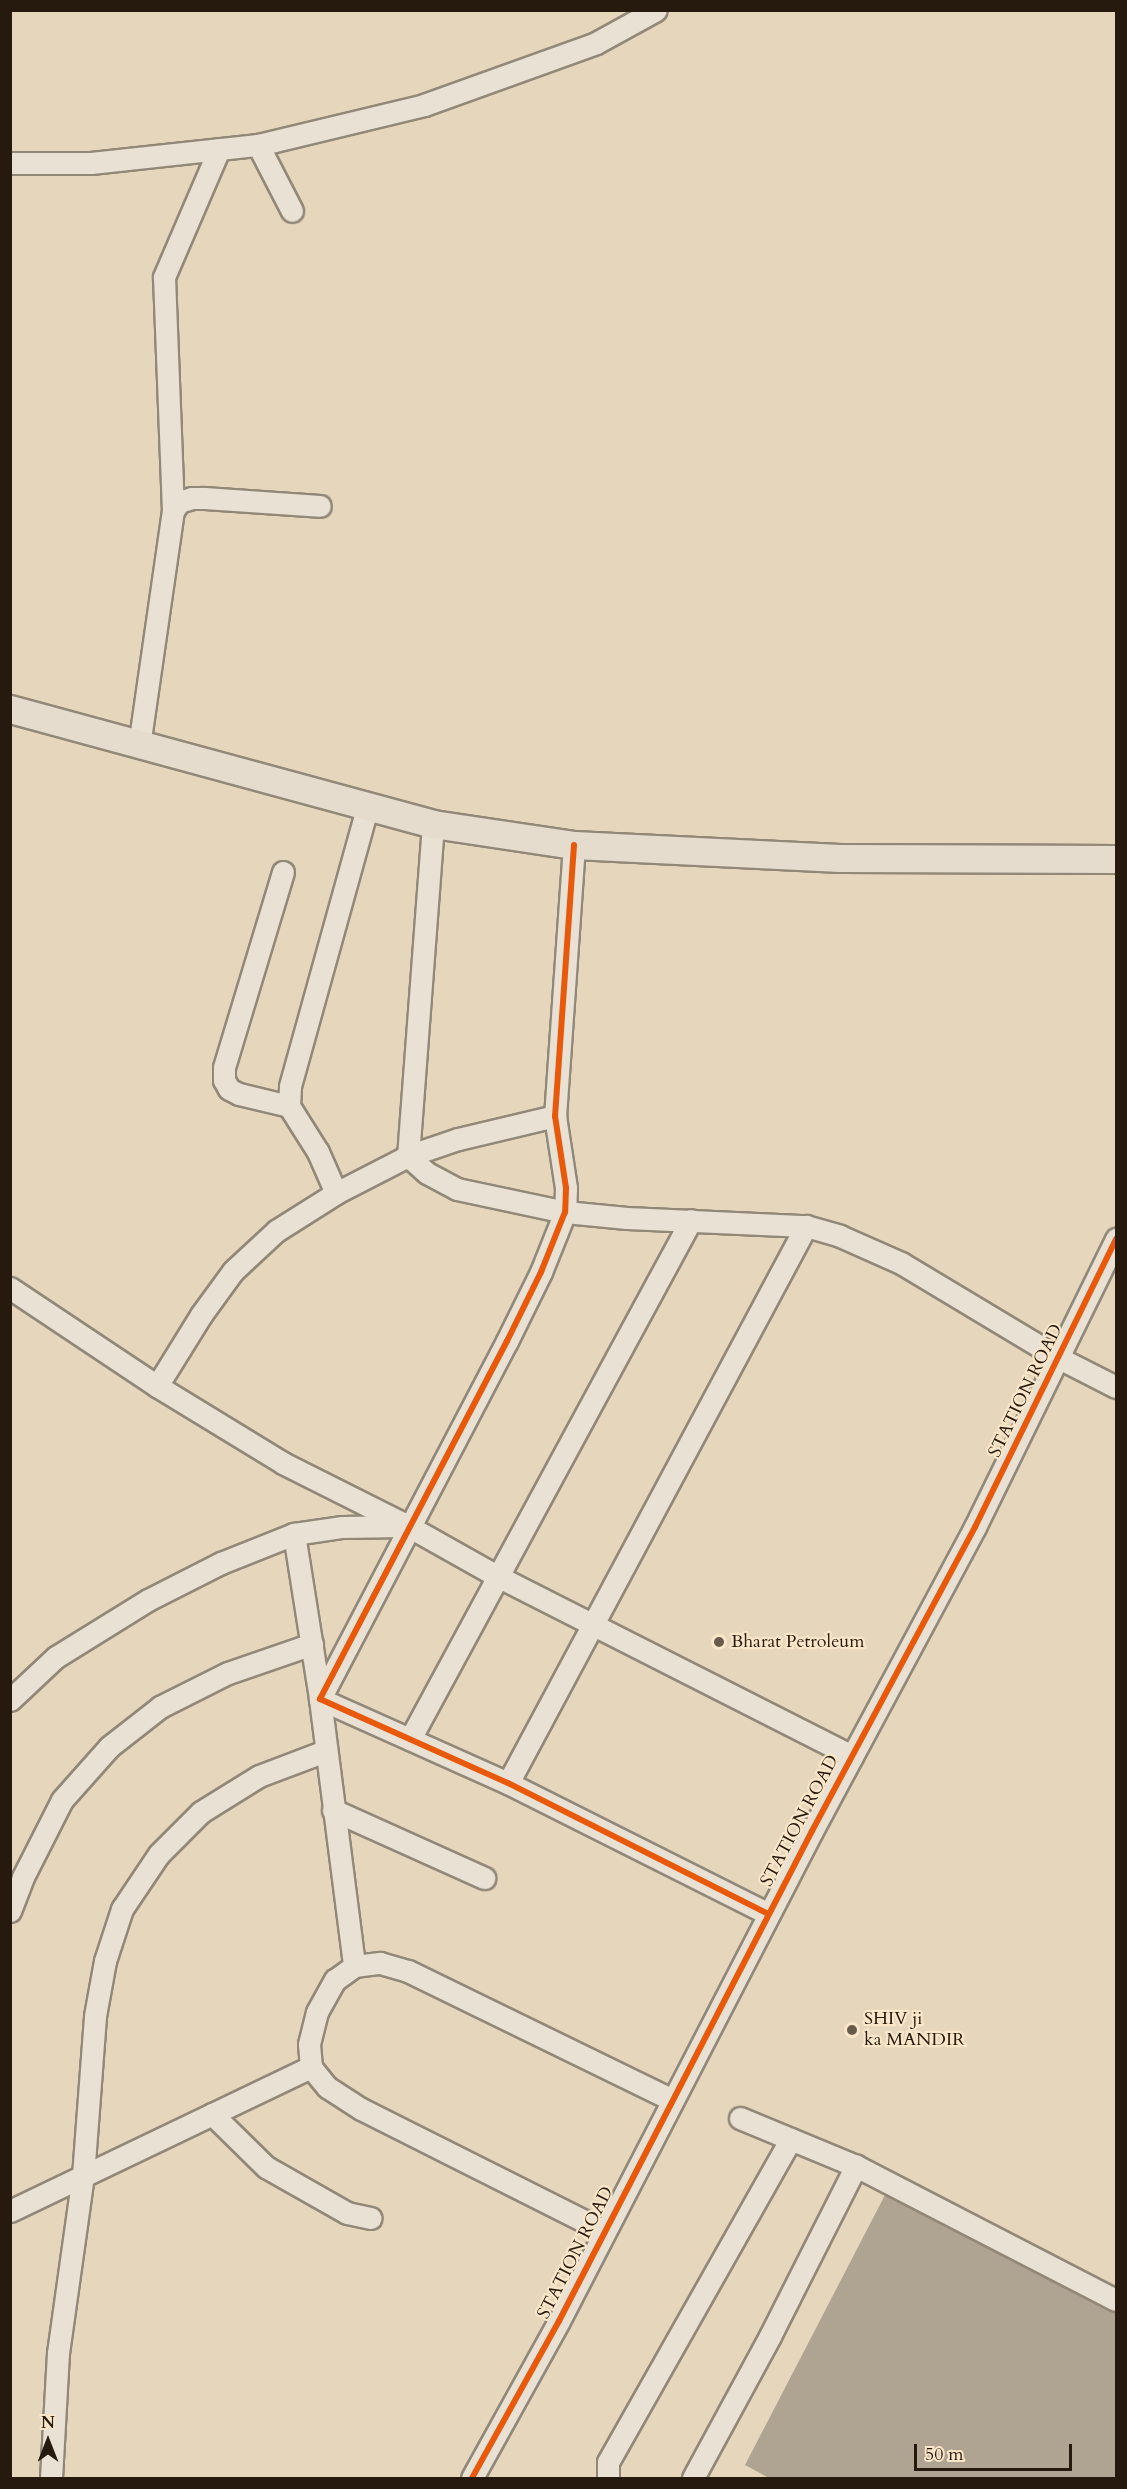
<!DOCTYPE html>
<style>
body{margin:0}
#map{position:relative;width:1127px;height:2489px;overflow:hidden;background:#e6d6bc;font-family:Cardo,serif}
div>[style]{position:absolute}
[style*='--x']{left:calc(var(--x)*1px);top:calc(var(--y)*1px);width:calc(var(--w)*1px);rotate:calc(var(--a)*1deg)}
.building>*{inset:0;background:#afa392}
.roads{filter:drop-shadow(2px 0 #928878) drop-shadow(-2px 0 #928878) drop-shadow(0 2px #928878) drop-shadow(0 -2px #928878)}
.minor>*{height:21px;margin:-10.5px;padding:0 10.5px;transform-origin:10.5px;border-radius:10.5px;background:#e9e1d4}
.major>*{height:27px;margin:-13.5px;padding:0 13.5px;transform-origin:13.5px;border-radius:13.5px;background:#e5dccd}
.cycleway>*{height:6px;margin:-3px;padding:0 3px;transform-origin:3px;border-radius:3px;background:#e8590c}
.dots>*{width:16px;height:16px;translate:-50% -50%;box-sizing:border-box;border:3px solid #fae6c8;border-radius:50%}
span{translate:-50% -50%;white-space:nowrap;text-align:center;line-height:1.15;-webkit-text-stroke:4.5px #fae6c8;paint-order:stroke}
.street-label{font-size:18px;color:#26190d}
.poi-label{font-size:18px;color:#26190d}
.left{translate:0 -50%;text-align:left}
.frame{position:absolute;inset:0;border:12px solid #26190d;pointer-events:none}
.north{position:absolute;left:18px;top:2411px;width:60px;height:60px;-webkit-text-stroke:4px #fae6c8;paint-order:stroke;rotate:0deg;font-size:16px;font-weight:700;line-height:24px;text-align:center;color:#26190d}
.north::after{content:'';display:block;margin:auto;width:21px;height:27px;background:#26190d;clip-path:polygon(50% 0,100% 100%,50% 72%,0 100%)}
.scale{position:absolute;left:914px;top:2444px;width:158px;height:27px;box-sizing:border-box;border:3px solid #26190d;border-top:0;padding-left:8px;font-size:18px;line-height:21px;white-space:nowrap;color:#26190d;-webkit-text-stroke:4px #fae6c8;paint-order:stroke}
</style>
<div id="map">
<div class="building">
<i style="clip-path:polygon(885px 2195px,1116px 2313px,1116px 2478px,769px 2478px,745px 2465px)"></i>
</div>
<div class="roads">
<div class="minor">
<i style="--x:258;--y:145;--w:74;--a:62.7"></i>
<i style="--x:10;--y:163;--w:81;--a:0"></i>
<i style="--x:91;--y:163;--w:168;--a:-6.2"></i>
<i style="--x:258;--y:145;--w:171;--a:-13.5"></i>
<i style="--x:424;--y:105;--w:183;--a:-19.8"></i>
<i style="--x:596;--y:43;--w:68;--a:-28.8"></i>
<i style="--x:173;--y:511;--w:234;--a:-92.2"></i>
<i style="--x:164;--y:277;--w:139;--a:-66.7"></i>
<i style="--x:139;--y:746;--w:237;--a:-81.8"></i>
<i style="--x:173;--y:511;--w:11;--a:-56"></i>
<i style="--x:179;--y:502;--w:14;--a:-17"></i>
<i style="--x:192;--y:498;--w:12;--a:0"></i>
<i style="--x:204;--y:498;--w:116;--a:3.9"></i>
<i style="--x:433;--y:824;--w:333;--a:94.3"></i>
<i style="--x:408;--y:1156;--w:25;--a:42"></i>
<i style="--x:427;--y:1173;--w:34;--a:28"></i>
<i style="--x:457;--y:1189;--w:110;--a:12"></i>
<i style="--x:565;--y:1212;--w:62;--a:5.5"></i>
<i style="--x:627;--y:1218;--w:179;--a:2.6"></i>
<i style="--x:806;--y:1226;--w:35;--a:16"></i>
<i style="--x:840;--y:1236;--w:67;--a:23.9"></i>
<i style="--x:901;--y:1263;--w:184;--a:31"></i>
<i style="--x:1059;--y:1358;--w:64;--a:27"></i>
<i style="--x:574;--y:845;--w:272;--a:94"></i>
<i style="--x:555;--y:1116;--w:73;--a:81.3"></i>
<i style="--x:566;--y:1188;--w:24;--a:92"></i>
<i style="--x:565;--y:1212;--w:65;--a:111.8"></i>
<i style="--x:541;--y:1272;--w:77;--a:116.2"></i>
<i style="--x:507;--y:1341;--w:404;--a:117.6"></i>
<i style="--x:320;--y:1699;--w:206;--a:24.1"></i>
<i style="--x:508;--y:1783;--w:291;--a:26.7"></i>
<i style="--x:283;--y:872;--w:204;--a:106.8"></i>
<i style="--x:224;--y:1067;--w:13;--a:90"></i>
<i style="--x:224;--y:1080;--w:10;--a:61"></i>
<i style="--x:229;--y:1089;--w:11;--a:27"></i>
<i style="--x:239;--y:1094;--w:51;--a:13.5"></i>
<i style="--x:336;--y:1193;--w:45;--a:-113.7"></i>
<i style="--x:318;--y:1152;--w:54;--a:-122.2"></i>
<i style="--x:289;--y:1106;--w:20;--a:-87"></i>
<i style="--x:290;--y:1086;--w:292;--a:-74.5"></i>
<i style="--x:10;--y:1288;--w:177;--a:33.7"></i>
<i style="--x:157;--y:1386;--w:148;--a:31.4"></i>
<i style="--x:283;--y:1463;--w:140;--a:26.7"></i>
<i style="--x:408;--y:1526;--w:104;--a:29.3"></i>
<i style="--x:499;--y:1577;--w:396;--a:26.9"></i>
<i style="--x:157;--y:1386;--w:84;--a:-58.2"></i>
<i style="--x:201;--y:1315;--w:54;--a:-54"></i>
<i style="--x:233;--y:1271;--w:59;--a:-42.9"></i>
<i style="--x:276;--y:1231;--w:71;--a:-32.3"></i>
<i style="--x:336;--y:1193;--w:81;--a:-27.2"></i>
<i style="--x:408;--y:1156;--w:53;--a:-18.8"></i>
<i style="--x:458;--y:1139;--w:100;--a:-13.3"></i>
<i style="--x:294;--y:1534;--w:167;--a:81"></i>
<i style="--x:320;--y:1699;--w:269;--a:82.7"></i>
<i style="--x:10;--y:1700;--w:63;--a:-43.1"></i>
<i style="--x:56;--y:1657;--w:108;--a:-31.8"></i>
<i style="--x:148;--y:1600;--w:82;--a:-26.9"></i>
<i style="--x:221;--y:1563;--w:79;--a:-21.7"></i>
<i style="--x:294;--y:1534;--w:49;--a:-8.3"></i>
<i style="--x:342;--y:1527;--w:63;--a:-0.9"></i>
<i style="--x:410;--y:1739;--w:590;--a:-61.57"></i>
<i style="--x:508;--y:1783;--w:632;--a:-61.85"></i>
<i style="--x:333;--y:1810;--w:166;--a:24.2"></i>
<i style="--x:10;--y:1911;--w:36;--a:-69"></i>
<i style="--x:23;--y:1877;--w:86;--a:-63.1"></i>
<i style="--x:62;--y:1800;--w:71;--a:-48.4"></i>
<i style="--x:109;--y:1747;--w:65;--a:-38.1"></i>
<i style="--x:160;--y:1707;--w:76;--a:-26.6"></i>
<i style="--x:228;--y:1673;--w:89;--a:-19"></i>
<i style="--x:212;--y:2114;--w:76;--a:44.5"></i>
<i style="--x:266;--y:2167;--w:93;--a:29.6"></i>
<i style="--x:347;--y:2213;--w:24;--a:12"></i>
<i style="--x:740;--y:2118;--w:126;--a:22.5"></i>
<i style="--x:856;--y:2166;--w:292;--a:27.3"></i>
<i style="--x:10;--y:2211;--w:334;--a:-25.6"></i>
<i style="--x:604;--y:2231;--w:272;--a:-153.3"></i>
<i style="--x:361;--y:2109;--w:40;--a:-147.1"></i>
<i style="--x:327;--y:2087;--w:26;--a:-129"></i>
<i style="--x:311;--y:2067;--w:23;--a:-95"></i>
<i style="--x:309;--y:2044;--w:33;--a:-76"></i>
<i style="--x:317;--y:2012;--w:37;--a:-61"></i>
<i style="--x:335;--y:1980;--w:24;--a:-36"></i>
<i style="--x:354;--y:1966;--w:26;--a:-7"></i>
<i style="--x:380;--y:1963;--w:29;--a:16"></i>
<i style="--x:408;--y:1971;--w:292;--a:26"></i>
<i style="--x:51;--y:2478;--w:125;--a:-86.8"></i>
<i style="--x:58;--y:2353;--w:179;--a:-82"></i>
<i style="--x:83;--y:2176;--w:160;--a:-85.7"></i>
<i style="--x:95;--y:2016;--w:56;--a:-79.7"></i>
<i style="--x:105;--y:1961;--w:55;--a:-71.9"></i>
<i style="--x:122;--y:1909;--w:66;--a:-56.1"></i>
<i style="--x:159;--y:1854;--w:59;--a:-45"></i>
<i style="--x:201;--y:1812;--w:68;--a:-31.8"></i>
<i style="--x:259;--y:1776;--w:71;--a:-20.7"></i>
<i style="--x:472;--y:2478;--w:179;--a:-61"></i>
<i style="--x:559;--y:2321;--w:551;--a:-62.69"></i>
<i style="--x:812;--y:1831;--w:345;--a:-61.8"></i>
<i style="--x:975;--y:1527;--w:321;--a:-63.9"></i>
<i style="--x:608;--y:2478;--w:16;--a:-90"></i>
<i style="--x:608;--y:2462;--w:371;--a:-60.5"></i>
<i style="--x:693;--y:2478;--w:162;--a:-61.5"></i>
<i style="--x:770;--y:2336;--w:191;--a:-63.2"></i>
</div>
<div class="major">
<i style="--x:10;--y:709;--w:438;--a:15.2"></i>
<i style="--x:433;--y:824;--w:143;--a:8.5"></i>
<i style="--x:574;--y:845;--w:266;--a:2.8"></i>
<i style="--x:840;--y:858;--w:276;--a:0.2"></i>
</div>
</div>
<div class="cycleway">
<i style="--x:574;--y:845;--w:272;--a:94"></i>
<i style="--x:555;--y:1116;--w:73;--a:81.3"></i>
<i style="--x:566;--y:1188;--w:24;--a:92"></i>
<i style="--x:565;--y:1212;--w:65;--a:111.8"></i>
<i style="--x:541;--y:1272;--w:77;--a:116.2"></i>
<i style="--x:507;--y:1341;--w:404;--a:117.6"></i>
<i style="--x:320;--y:1699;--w:206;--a:24.1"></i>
<i style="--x:508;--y:1783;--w:291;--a:26.7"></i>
<i style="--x:472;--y:2478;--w:179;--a:-61"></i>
<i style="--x:559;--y:2321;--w:551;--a:-62.69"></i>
<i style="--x:812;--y:1831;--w:345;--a:-61.8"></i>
<i style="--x:975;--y:1527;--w:321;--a:-63.9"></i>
</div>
<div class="dots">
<i style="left:719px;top:1642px;background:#695b4a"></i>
<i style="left:852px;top:2030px;background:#695b4a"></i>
</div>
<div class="street-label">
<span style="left:1026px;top:1391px;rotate:-64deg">STATION ROAD</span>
<span style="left:800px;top:1821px;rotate:-62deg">STATION ROAD</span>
<span style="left:576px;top:2253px;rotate:-63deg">STATION ROAD</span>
</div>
<div class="poi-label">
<span class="left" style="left:731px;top:1642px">Bharat Petroleum</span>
<span class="left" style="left:864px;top:2030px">SHIV ji<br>ka MANDIR</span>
</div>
<div class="frame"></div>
<div class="north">N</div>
<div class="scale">50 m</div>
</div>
